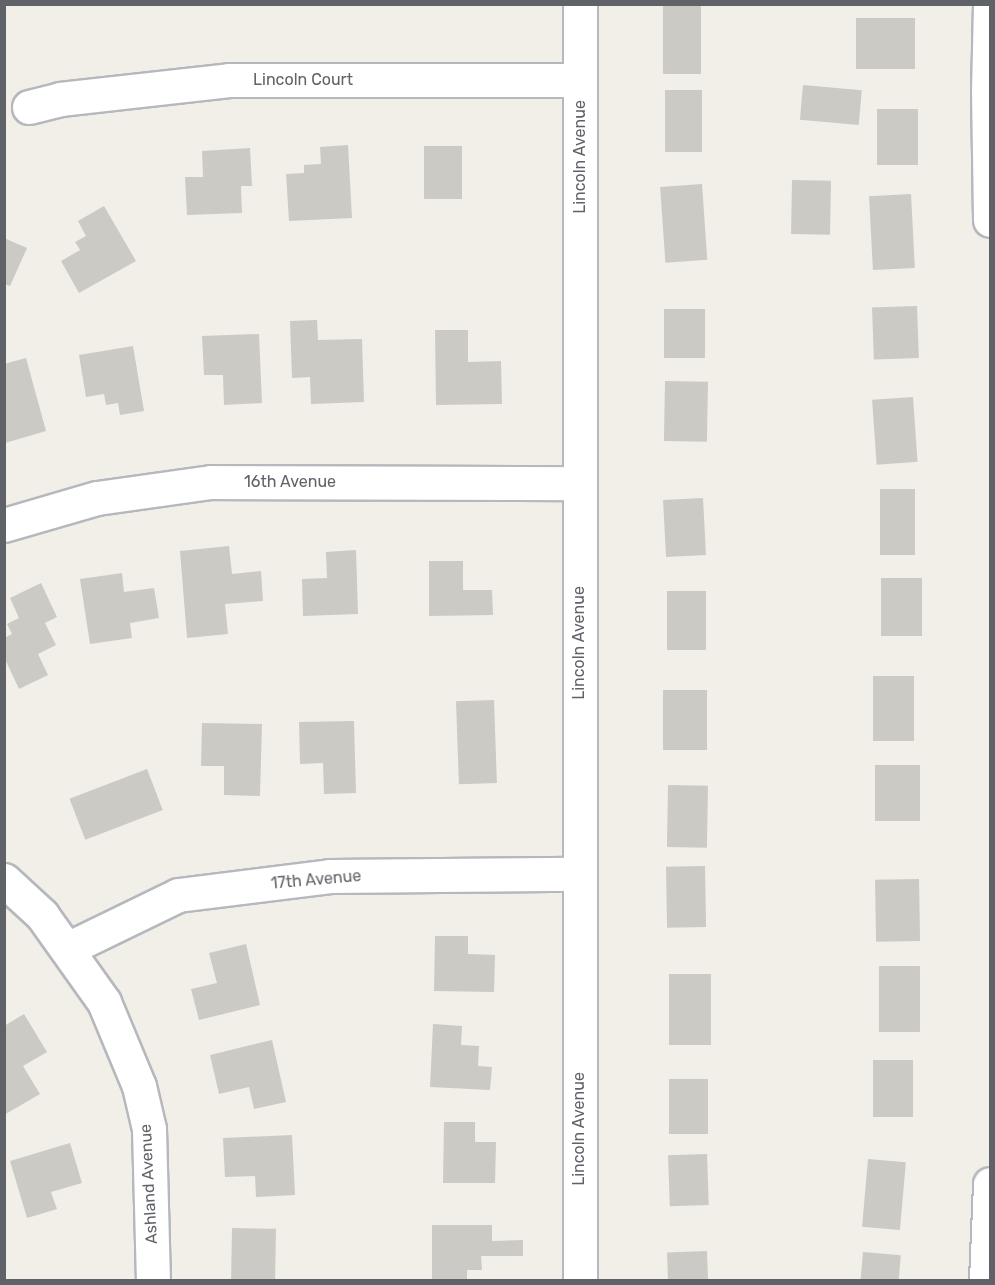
<!DOCTYPE html>
<style>
body{margin:0}
#map{position:relative;width:995px;height:1285px;overflow:hidden;background:#f1efe8;font-family:Rubik,sans-serif}
div>[style]{position:absolute}
[style*='--x']{left:calc(var(--x)*1px);top:calc(var(--y)*1px);width:calc(var(--w)*1px);rotate:calc(var(--a)*1deg)}
.building>*{inset:0;background:#cccac5;transform-origin:0 0}
.roads{filter:drop-shadow(2px 0 #b5b8bc) drop-shadow(-2px 0 #b5b8bc) drop-shadow(0 2px #b5b8bc) drop-shadow(0 -2px #b5b8bc)}
.minor>*{height:33px;margin:-16.5px;padding:0 16.5px;transform-origin:16.5px;border-radius:16.5px;background:#fff}
.tertiary>*{height:33px;margin:-16.5px;padding:0 16.5px;transform-origin:16.5px;border-radius:16.5px;background:#fff}
span{translate:-50% -50%;white-space:nowrap;text-align:center;line-height:1.15;-webkit-text-stroke:4.5px #fff;paint-order:stroke}
.street-label{font-size:16px;color:#5f6368}
.frame{position:absolute;inset:0;border:6px solid #5f6368;pointer-events:none}
</style>
<div id="map">
<div class="building">
<i style="left:663px;top:4px;width:38px;height:70px"></i>
<i style="left:856px;top:18px;width:59px;height:51px"></i>
<i style="left:803px;top:85px;width:59px;height:35px;rotate:5deg"></i>
<i style="left:665px;top:90px;width:37px;height:62px"></i>
<i style="left:877px;top:109px;width:41px;height:56px"></i>
<i style="clip-path:polygon(348px 145px,352px 218px,289px 221px,286px 174px,304px 173px,304px 165px,321px 164px,320px 147px)"></i>
<i style="left:424px;top:146px;width:38px;height:53px"></i>
<i style="clip-path:polygon(250px 148px,252px 186px,241px 186px,242px 213px,187px 215px,185px 177px,203px 177px,202px 151px)"></i>
<i style="left:792px;top:180px;width:39px;height:54px;rotate:1deg"></i>
<i style="left:702px;top:184px;width:76px;height:42px;rotate:86deg"></i>
<i style="left:911px;top:194px;width:74px;height:42px;rotate:87deg"></i>
<i style="clip-path:polygon(104px 206px,136px 261px,79px 293px,61px 261px,80px 250px,75px 242px,86px 236px,78px 221px)"></i>
<i style="clip-path:polygon(4px 238px,27px 248px,10px 286px,4px 284px)"></i>
<i style="left:917px;top:306px;width:52px;height:45px;rotate:88deg"></i>
<i style="left:664px;top:309px;width:41px;height:49px"></i>
<i style="clip-path:polygon(317px 320px,318px 340px,362px 339px,364px 402px,311px 404px,310px 377px,292px 378px,290px 321px)"></i>
<i style="clip-path:polygon(435px 330px,468px 330px,468px 362px,501px 361px,502px 404px,436px 405px)"></i>
<i style="clip-path:polygon(259px 334px,262px 403px,224px 405px,223px 375px,204px 375px,202px 336px)"></i>
<i style="clip-path:polygon(133px 346px,144px 411px,120px 415px,118px 403px,106px 405px,104px 394px,86px 397px,79px 355px)"></i>
<i style="clip-path:polygon(26px 358px,46px 431px,5px 443px,4px 364px)"></i>
<i style="left:665px;top:381px;width:43px;height:60px;rotate:1deg"></i>
<i style="left:913px;top:397px;width:65px;height:41px;rotate:86deg"></i>
<i style="left:880px;top:489px;width:35px;height:66px"></i>
<i style="left:703px;top:498px;width:57px;height:40px;rotate:87deg"></i>
<i style="clip-path:polygon(229px 546px,232px 574px,261px 571px,263px 601px,225px 604px,228px 634px,187px 638px,180px 551px)"></i>
<i style="clip-path:polygon(356px 550px,358px 614px,303px 616px,302px 579px,327px 578px,326px 552px)"></i>
<i style="clip-path:polygon(429px 561px,463px 561px,463px 590px,492px 590px,493px 615px,429px 616px)"></i>
<i style="clip-path:polygon(122px 573px,124px 592px,154px 588px,159px 618px,130px 623px,132px 638px,90px 644px,80px 579px)"></i>
<i style="left:881px;top:578px;width:41px;height:58px"></i>
<i style="clip-path:polygon(41px 583px,57px 617px,45px 623px,56px 645px,38px 654px,48px 675px,19px 689px,4px 657px,4px 638px,12px 634px,7px 624px,19px 618px,10px 598px)"></i>
<i style="left:667px;top:591px;width:39px;height:59px"></i>
<i style="left:873px;top:676px;width:41px;height:65px"></i>
<i style="left:663px;top:690px;width:44px;height:60px"></i>
<i style="left:494px;top:700px;width:83px;height:38px;rotate:88deg"></i>
<i style="clip-path:polygon(354px 721px,356px 793px,324px 794px,323px 763px,300px 764px,299px 722px)"></i>
<i style="clip-path:polygon(202px 723px,262px 724px,260px 796px,224px 795px,224px 766px,201px 766px)"></i>
<i style="left:875px;top:765px;width:45px;height:56px"></i>
<i style="left:147px;top:769px;width:44px;height:83px;rotate:69deg"></i>
<i style="left:668px;top:785px;width:40px;height:62px;rotate:1deg"></i>
<i style="left:705px;top:866px;width:61px;height:39px;rotate:89deg"></i>
<i style="left:919px;top:879px;width:62px;height:44px;rotate:89deg"></i>
<i style="clip-path:polygon(435px 936px,468px 936px,468px 954px,495px 955px,494px 992px,434px 991px)"></i>
<i style="clip-path:polygon(246px 944px,260px 1005px,199px 1020px,191px 989px,217px 983px,209px 953px)"></i>
<i style="left:920px;top:966px;width:66px;height:41px;rotate:90deg"></i>
<i style="left:669px;top:974px;width:42px;height:71px"></i>
<i style="clip-path:polygon(24px 1014px,47px 1052px,23px 1066px,40px 1094px,4px 1115px,4px 1026px)"></i>
<i style="clip-path:polygon(433px 1024px,462px 1026px,461px 1045px,479px 1046px,478px 1066px,492px 1067px,490px 1090px,430px 1087px)"></i>
<i style="clip-path:polygon(272px 1040px,286px 1102px,254px 1109px,249px 1087px,219px 1094px,210px 1055px)"></i>
<i style="left:873px;top:1060px;width:40px;height:57px"></i>
<i style="left:669px;top:1079px;width:39px;height:55px"></i>
<i style="clip-path:polygon(444px 1122px,475px 1122px,475px 1142px,496px 1142px,495px 1183px,443px 1183px)"></i>
<i style="clip-path:polygon(292px 1135px,295px 1195px,256px 1197px,255px 1176px,225px 1177px,223px 1138px)"></i>
<i style="clip-path:polygon(70px 1143px,82px 1183px,51px 1192px,57px 1209px,27px 1218px,10px 1161px)"></i>
<i style="left:707px;top:1154px;width:51px;height:39px;rotate:88deg"></i>
<i style="left:868px;top:1159px;width:38px;height:68px;rotate:5deg"></i>
<i style="clip-path:polygon(432px 1225px,492px 1225px,492px 1241px,523px 1240px,523px 1256px,481px 1256px,482px 1270px,467px 1270px,467px 1280px,432px 1280px)"></i>
<i style="left:232px;top:1228px;width:44px;height:52px;rotate:1deg"></i>
<i style="left:707px;top:1251px;width:29px;height:40px;rotate:88deg"></i>
<i style="left:863px;top:1252px;width:38px;height:28px;rotate:5deg"></i>
</div>
<div class="roads">
<div class="minor">
<i style="--x:990;--y:4;--w:86;--a:91.3"></i>
<i style="--x:988;--y:90;--w:130;--a:89.1"></i>
<i style="--x:29;--y:107;--w:32;--a:-14"></i>
<i style="--x:60;--y:99;--w:170;--a:-6.4"></i>
<i style="--x:229;--y:80;--w:351;--a:0"></i>
<i style="--x:4;--y:525;--w:97;--a:-16.2"></i>
<i style="--x:97;--y:498;--w:115;--a:-8"></i>
<i style="--x:211;--y:482;--w:369;--a:0.2"></i>
<i style="--x:4;--y:880;--w:52;--a:42.6"></i>
<i style="--x:42;--y:915;--w:107;--a:54.5"></i>
<i style="--x:104;--y:1002;--w:91;--a:67.4"></i>
<i style="--x:139;--y:1086;--w:44;--a:76.9"></i>
<i style="--x:149;--y:1129;--w:151;--a:88.5"></i>
<i style="--x:67;--y:949;--w:123;--a:-25.9"></i>
<i style="--x:178;--y:895;--w:153;--a:-7.1"></i>
<i style="--x:330;--y:876;--w:248;--a:-0.5"></i>
<i style="--x:986;--y:1280;--w:96;--a:-87.6"></i>
</div>
<div class="tertiary">
<i style="--x:580;--y:4;--w:1276;--a:90"></i>
</div>
</div>
<div class="street-label">
<span style="left:303px;top:80px">Lincoln Court</span>
<span style="left:580px;top:157px;rotate:-90deg">Lincoln Avenue</span>
<span style="left:290px;top:482px">16th Avenue</span>
<span style="left:579px;top:643px;rotate:-90deg">Lincoln Avenue</span>
<span style="left:316px;top:880px;rotate:-5deg">17th Avenue</span>
<span style="left:579px;top:1129px;rotate:-90deg">Lincoln Avenue</span>
<span style="left:149px;top:1184px;rotate:-93deg">Ashland Avenue</span>
</div>
<div class="frame"></div>
</div>
